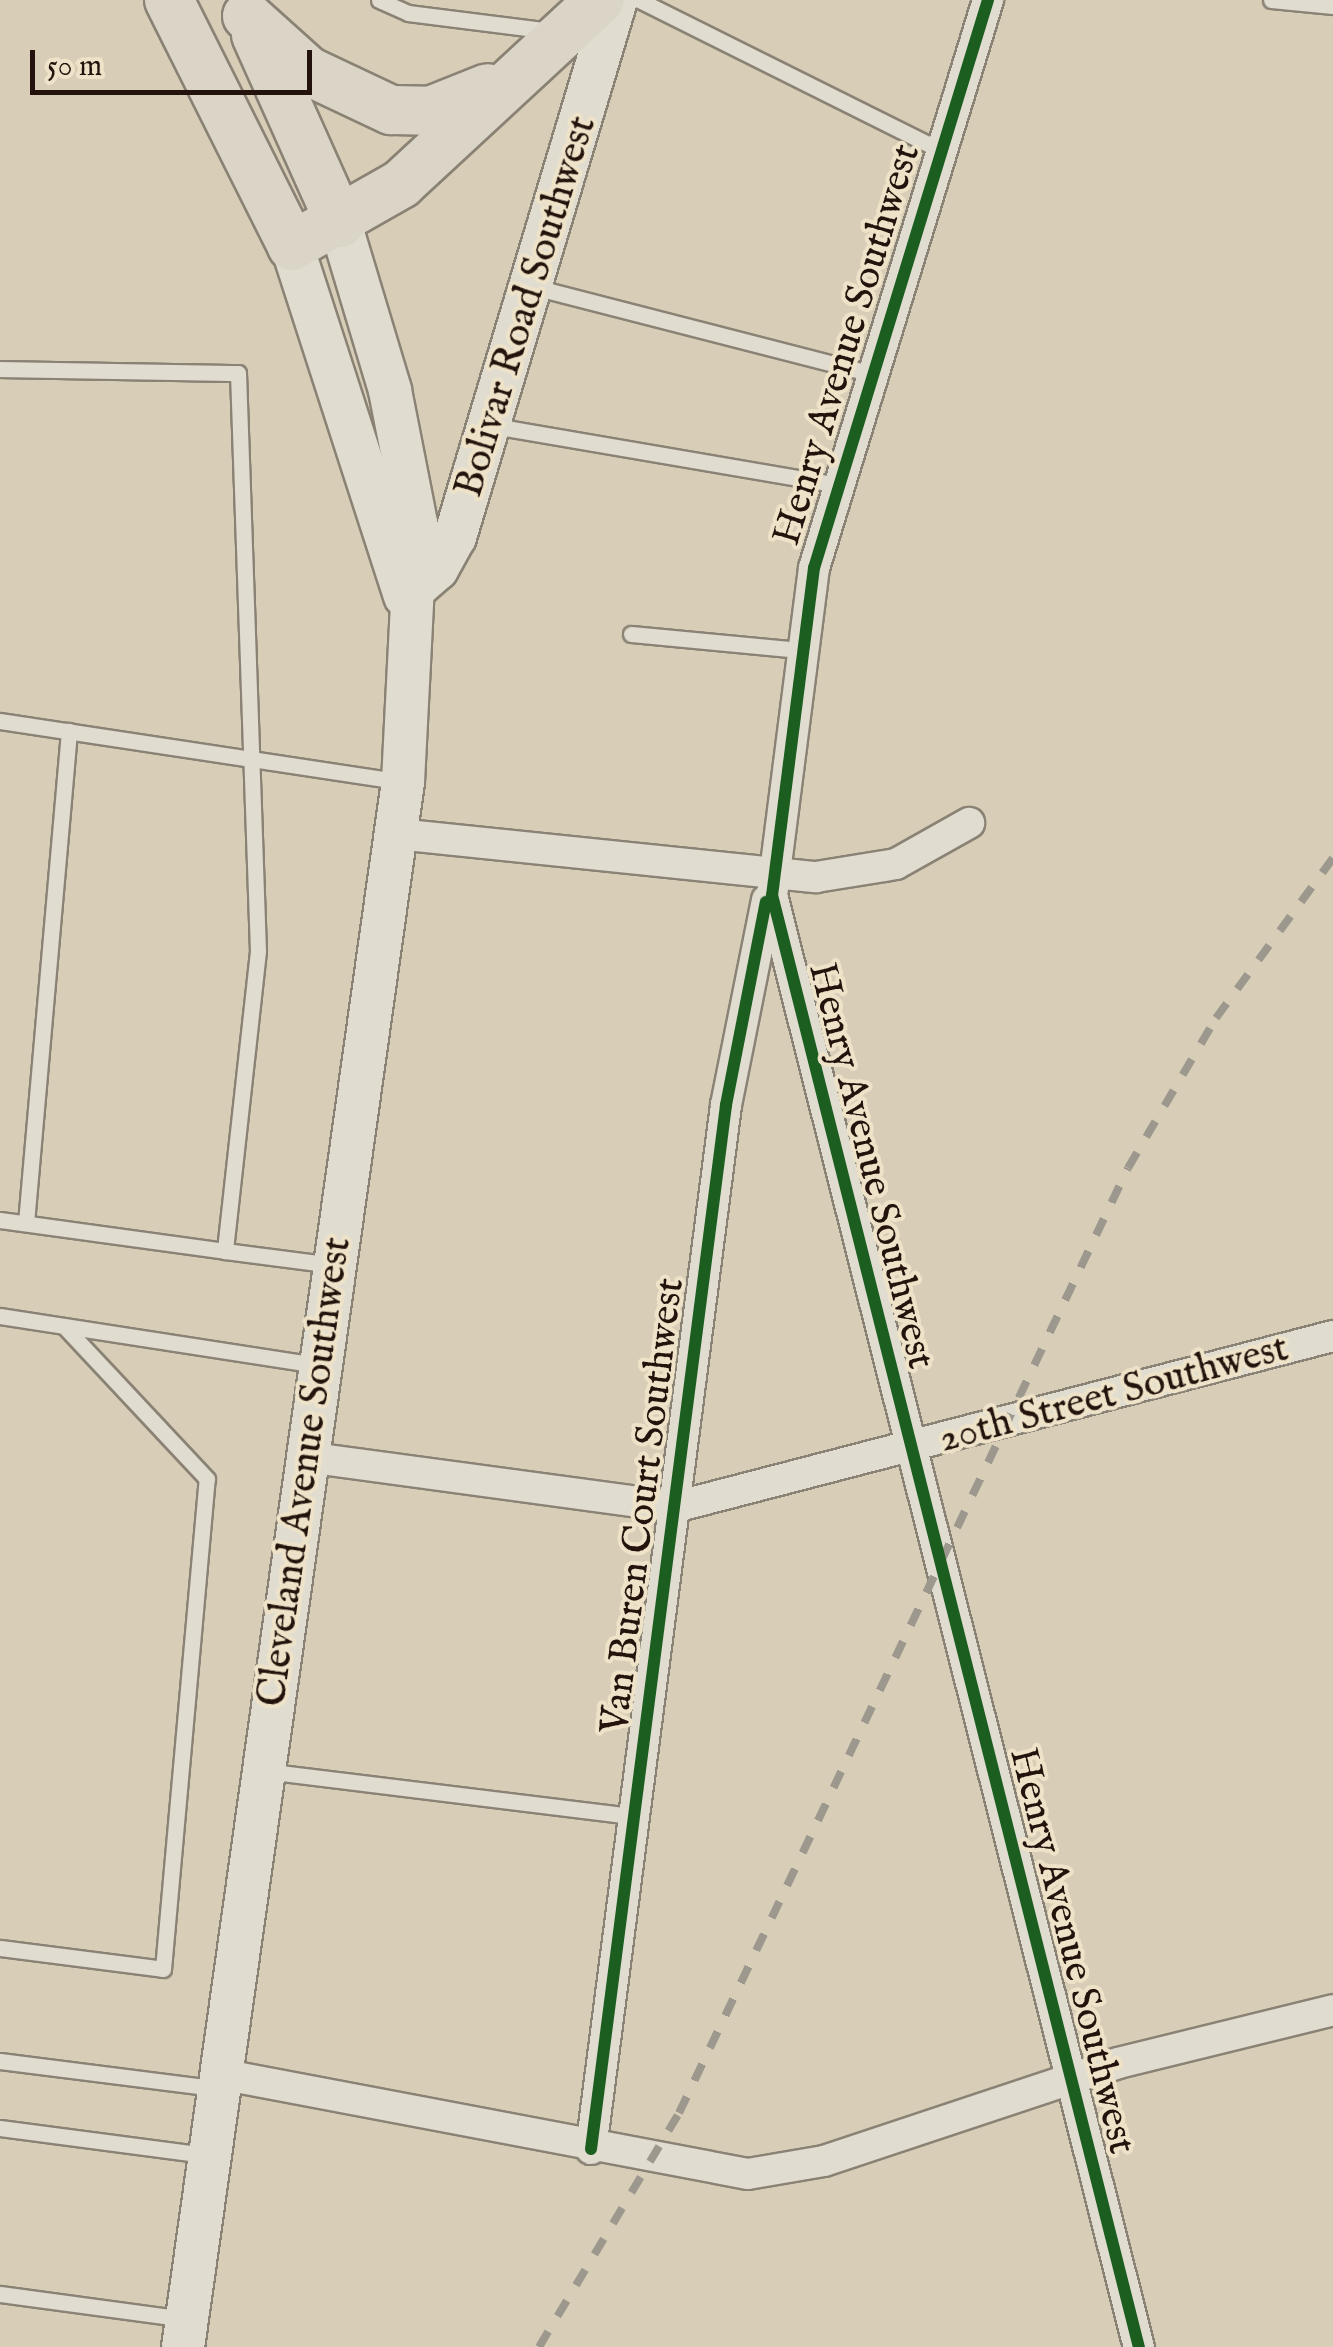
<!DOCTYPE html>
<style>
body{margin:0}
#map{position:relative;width:1333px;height:2347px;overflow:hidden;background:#d8ceb7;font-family:"IM FELL English",serif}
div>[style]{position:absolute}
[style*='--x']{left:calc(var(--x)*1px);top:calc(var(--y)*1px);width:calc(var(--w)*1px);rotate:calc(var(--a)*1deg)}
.roads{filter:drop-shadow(2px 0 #8a8274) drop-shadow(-2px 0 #8a8274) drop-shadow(0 2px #8a8274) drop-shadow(0 -2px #8a8274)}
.lane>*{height:15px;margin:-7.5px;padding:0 7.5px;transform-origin:7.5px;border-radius:7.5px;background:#e0dcd0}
.street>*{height:30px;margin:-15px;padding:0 15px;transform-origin:15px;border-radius:15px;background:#e0dcd0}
.secondary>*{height:42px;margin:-21px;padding:0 21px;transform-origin:21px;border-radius:21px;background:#e0dcd0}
.primary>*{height:48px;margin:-24px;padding:0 24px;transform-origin:24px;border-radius:24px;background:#dbd5c8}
.rail>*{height:8px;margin-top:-4px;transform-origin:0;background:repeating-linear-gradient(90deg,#9d988e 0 18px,transparent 0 36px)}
.cycleway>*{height:12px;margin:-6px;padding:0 6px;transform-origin:6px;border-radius:6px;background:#1b5e20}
span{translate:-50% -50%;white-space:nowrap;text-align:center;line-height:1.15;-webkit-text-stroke:8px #eee3c8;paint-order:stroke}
.street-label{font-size:40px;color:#23130c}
.scale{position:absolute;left:30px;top:50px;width:282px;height:45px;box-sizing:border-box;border:5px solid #23130c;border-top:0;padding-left:12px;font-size:30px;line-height:35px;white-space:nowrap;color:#23130c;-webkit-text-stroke:8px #eee3c8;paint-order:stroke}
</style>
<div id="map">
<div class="roads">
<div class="lane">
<i style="--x:379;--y:0;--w:32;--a:24"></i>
<i style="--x:408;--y:13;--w:144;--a:7.2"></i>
<i style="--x:639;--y:0;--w:336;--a:26.5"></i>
<i style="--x:1271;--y:0;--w:62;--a:5.5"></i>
<i style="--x:534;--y:287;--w:346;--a:14.4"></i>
<i style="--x:0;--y:369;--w:238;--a:1"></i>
<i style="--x:238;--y:373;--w:578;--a:88.02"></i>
<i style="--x:258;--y:951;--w:302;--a:96.3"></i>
<i style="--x:225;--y:1251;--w:109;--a:7.4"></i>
<i style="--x:494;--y:426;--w:346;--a:9.7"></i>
<i style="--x:631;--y:634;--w:170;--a:5.4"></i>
<i style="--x:0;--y:721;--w:403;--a:8.6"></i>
<i style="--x:0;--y:1220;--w:227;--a:7.8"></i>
<i style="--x:26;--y:1223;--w:494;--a:-85"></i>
<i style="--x:0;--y:1316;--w:322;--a:8.8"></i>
<i style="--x:265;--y:1771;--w:376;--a:7"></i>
<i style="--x:0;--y:1948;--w:164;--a:7.3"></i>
<i style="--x:163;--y:1969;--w:492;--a:-84.9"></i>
<i style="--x:207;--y:1479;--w:209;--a:-133.1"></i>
<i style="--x:0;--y:2061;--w:216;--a:7.2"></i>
<i style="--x:0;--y:2128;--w:207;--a:7.5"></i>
<i style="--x:0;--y:2294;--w:186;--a:7.7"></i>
</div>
<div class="street">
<i style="--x:988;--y:0;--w:594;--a:107.03"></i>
<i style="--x:814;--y:568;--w:330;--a:97.3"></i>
<i style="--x:772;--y:895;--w:1498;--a:75.82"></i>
<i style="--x:397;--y:834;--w:421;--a:5.9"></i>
<i style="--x:816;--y:877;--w:81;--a:-9.2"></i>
<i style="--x:896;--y:864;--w:84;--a:-29.3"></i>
<i style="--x:306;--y:1457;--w:372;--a:7.7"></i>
<i style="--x:675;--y:1507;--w:680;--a:-14.57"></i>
<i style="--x:220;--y:2074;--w:537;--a:10.72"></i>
<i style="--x:748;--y:2174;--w:77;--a:-9.7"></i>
<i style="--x:824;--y:2161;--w:310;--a:-18.4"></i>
<i style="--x:1118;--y:2063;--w:221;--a:-13.8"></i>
<i style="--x:591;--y:2149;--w:1053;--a:-82.63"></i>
<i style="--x:726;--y:1105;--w:209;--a:-78.7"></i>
</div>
<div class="secondary">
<i style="--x:292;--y:246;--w:368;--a:72.1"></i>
<i style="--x:406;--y:596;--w:41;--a:-41.1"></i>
<i style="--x:437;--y:569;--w:37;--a:-61"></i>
<i style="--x:455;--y:537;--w:561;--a:-73.31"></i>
<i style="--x:183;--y:2347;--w:1580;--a:-82"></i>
<i style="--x:403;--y:782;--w:259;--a:-87.1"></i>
<i style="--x:416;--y:523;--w:136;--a:-101.1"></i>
<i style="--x:390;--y:390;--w:174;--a:-106.7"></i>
</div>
<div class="primary">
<i style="--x:169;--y:0;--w:275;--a:63.4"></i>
<i style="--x:292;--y:246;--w:125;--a:-29.6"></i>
<i style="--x:401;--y:184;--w:271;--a:-42.8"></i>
<i style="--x:247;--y:16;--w:82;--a:42"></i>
<i style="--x:308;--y:71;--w:92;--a:25.2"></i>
<i style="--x:391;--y:110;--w:39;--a:1"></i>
<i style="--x:430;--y:111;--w:62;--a:-21.6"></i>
<i style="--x:256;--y:35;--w:206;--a:65.9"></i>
</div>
</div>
<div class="rail">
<i style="--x:539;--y:2347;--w:273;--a:-59.1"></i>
<i style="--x:679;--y:2113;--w:1046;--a:-64.59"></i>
<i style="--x:1128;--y:1168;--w:174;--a:-59.6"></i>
<i style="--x:1216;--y:1018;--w:198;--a:-53.8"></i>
</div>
<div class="cycleway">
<i style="--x:988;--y:0;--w:594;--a:107.03"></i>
<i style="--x:814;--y:568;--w:330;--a:97.3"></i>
<i style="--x:772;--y:895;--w:1498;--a:75.82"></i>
<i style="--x:591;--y:2149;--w:1053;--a:-82.63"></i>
<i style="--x:726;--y:1105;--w:207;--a:-78.9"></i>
</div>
<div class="street-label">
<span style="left:527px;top:307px;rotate:-73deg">Bolivar Road Southwest</span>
<span style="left:848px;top:345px;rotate:-73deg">Henry Avenue Southwest</span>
<span style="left:870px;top:1166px;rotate:76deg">Henry Avenue Southwest</span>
<span style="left:1114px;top:1395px;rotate:-15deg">20th Street Southwest</span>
<span style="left:306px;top:1472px;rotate:-82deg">Cleveland Avenue Southwest</span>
<span style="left:644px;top:1506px;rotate:-83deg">Van Buren Court Southwest</span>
<span style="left:1071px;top:1951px;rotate:76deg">Henry Avenue Southwest</span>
</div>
<div class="scale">50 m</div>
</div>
